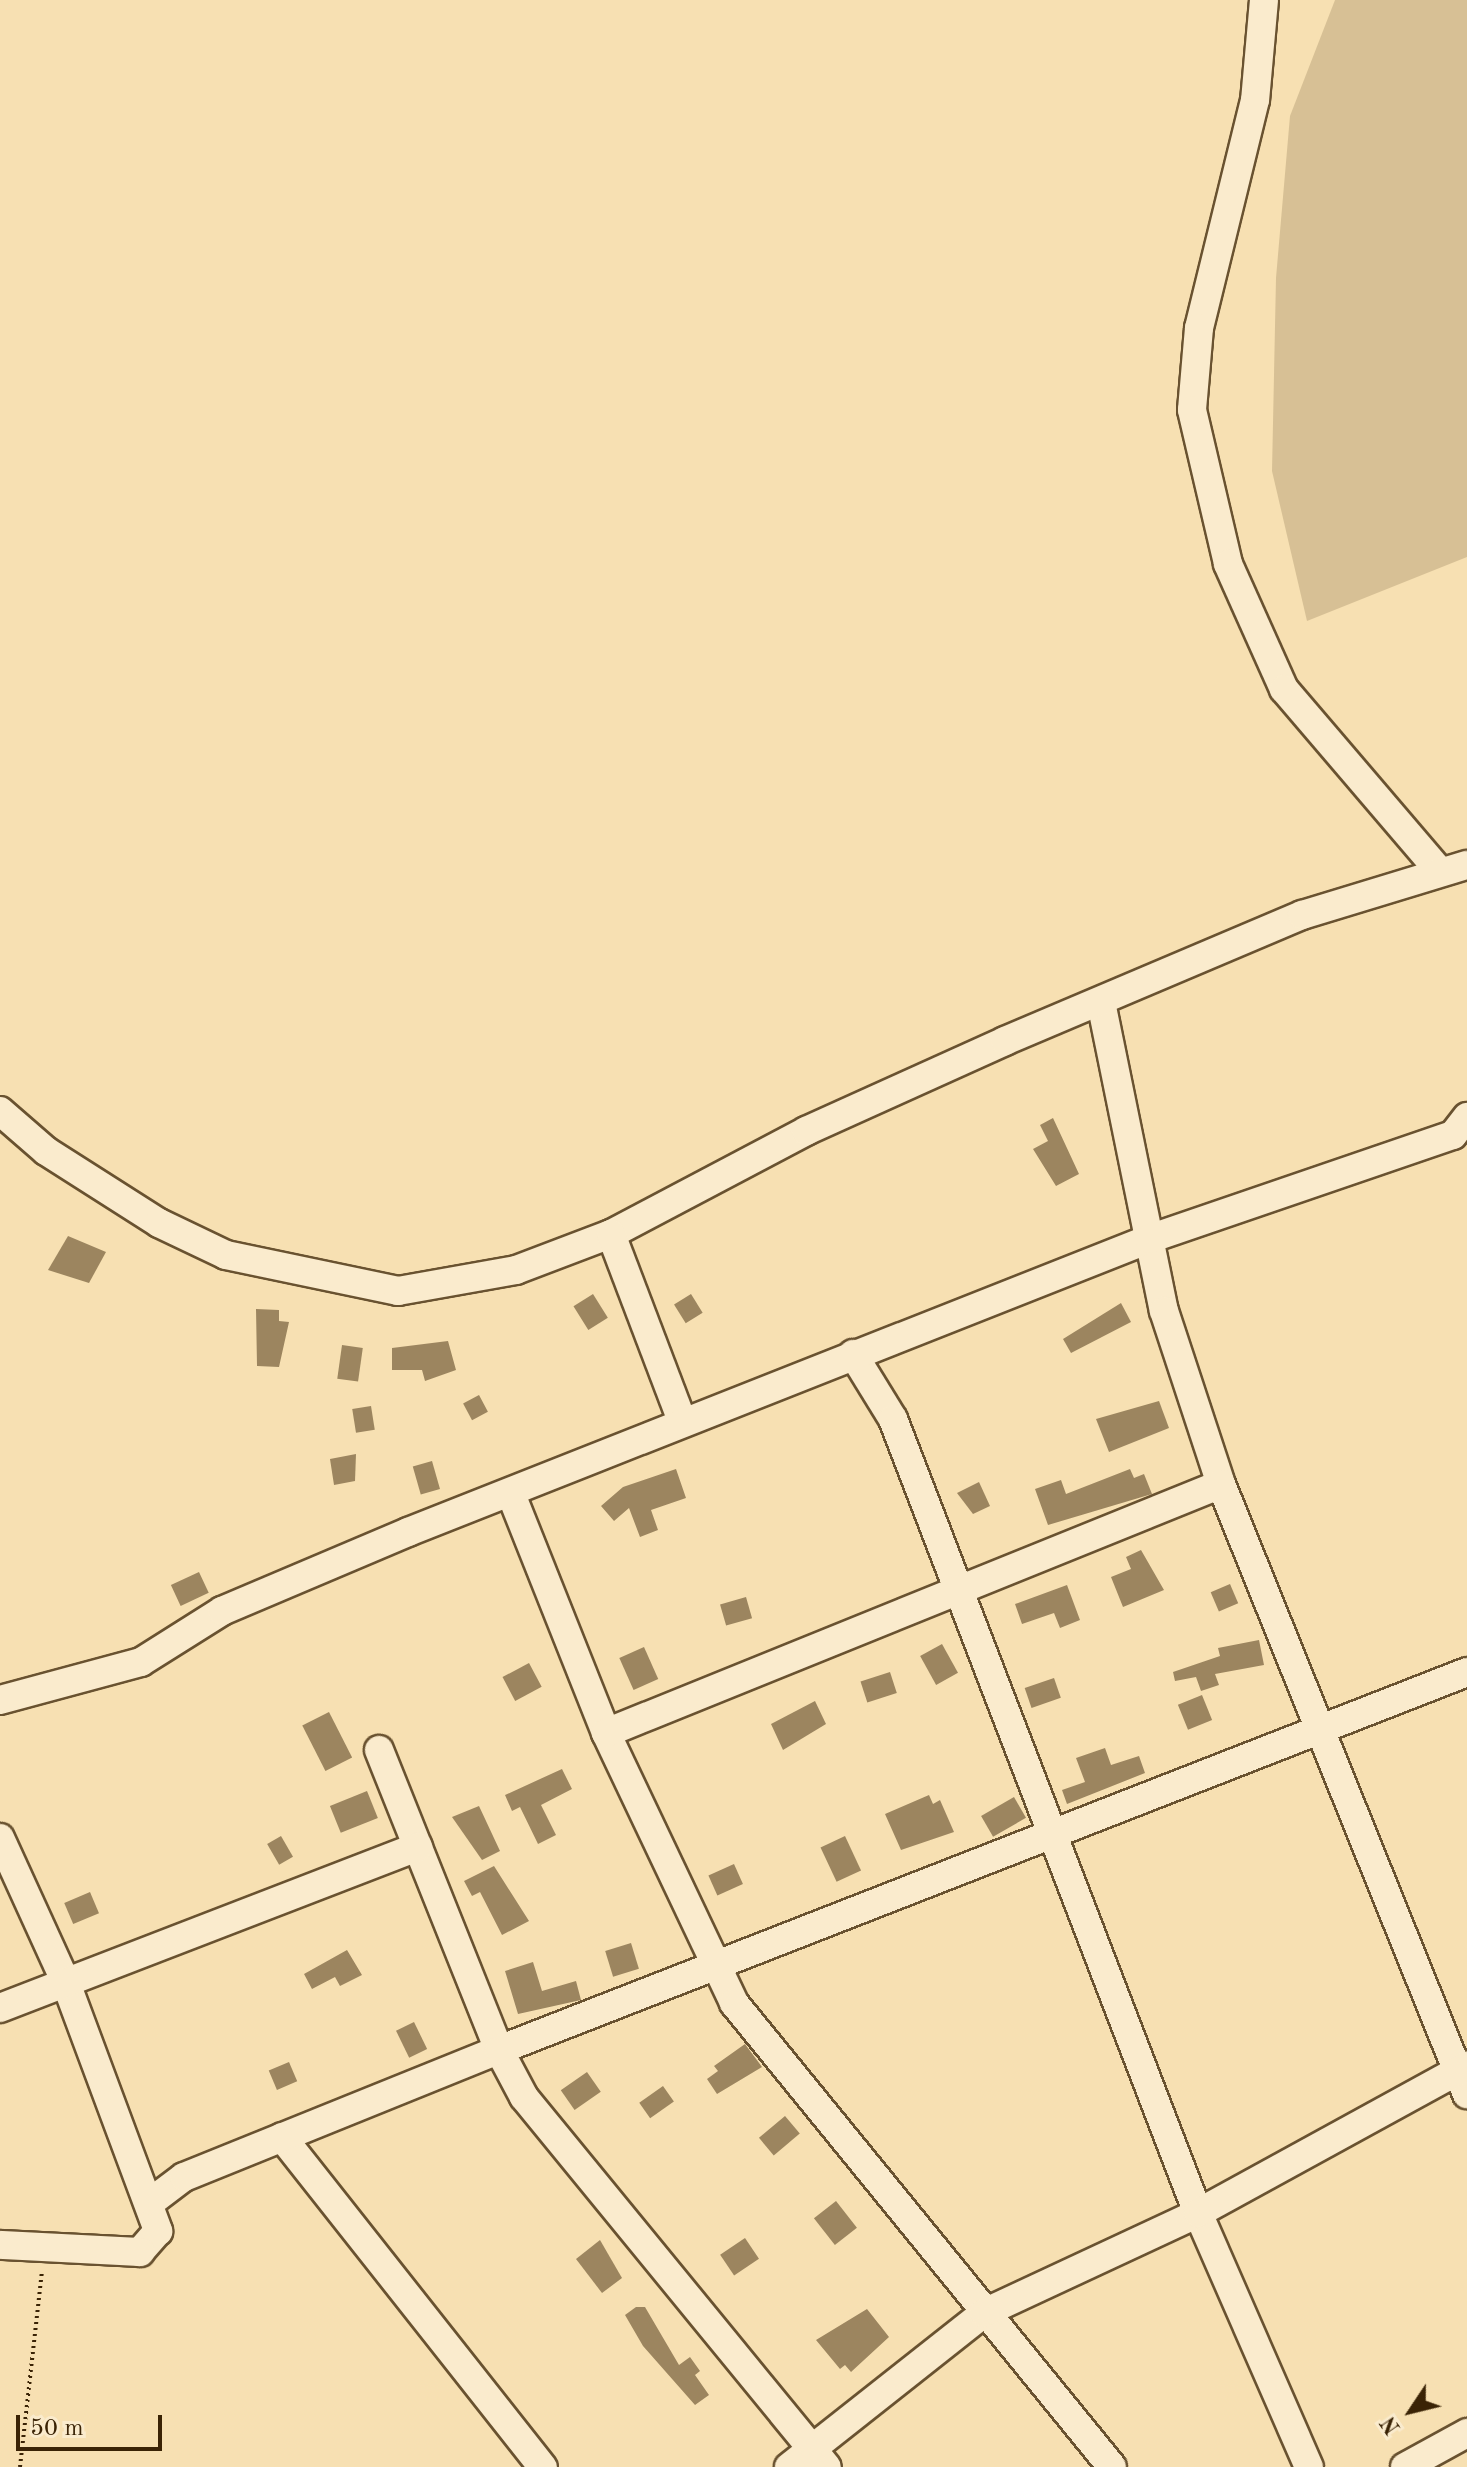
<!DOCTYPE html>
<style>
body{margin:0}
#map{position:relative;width:1467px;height:2467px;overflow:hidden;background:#f7e0b2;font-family:"Old Standard TT",serif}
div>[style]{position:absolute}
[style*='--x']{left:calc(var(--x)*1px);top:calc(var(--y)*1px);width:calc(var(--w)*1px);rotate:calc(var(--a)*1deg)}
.green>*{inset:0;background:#d7c095}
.building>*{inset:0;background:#9c855f;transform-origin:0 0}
.path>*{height:4px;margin-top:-2px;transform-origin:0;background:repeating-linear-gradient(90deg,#3a2305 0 2px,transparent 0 6px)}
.roads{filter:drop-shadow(2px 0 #695230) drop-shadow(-2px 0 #695230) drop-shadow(0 2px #695230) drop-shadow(0 -2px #695230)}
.minor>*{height:28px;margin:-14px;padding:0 14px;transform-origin:14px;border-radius:14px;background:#faebcd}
span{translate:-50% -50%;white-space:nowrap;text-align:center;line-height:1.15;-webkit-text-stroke:8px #faebcd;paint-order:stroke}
.north{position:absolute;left:1371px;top:2371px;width:80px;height:80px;-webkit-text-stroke:6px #faebcd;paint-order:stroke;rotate:235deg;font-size:22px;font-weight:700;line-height:32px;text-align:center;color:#3a2305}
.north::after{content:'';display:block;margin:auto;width:28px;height:36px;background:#3a2305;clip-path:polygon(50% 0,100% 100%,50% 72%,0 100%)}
.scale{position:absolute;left:16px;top:2415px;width:146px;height:36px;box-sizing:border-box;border:4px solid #3a2305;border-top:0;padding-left:10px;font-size:24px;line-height:28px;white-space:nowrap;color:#3a2305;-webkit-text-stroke:6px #faebcd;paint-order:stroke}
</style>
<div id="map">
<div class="green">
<i style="clip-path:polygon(1335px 0,1467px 0,1467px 557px,1307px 621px,1272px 471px,1276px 278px,1290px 116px)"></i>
</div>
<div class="building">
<i style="clip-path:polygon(1053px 1118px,1079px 1174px,1056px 1186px,1033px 1149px,1048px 1141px,1040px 1125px)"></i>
<i style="clip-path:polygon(68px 1236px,106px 1252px,89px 1283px,48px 1270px)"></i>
<i style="left:593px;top:1294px;width:28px;height:23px;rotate:58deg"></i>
<i style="left:691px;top:1294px;width:22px;height:20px;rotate:58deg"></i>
<i style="clip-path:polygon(1121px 1303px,1131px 1322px,1071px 1353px,1063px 1339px)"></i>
<i style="clip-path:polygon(256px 1309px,279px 1310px,279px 1321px,289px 1322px,279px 1367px,257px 1366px)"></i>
<i style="clip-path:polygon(448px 1341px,456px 1370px,425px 1381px,422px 1370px,392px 1370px,392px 1348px)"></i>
<i style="left:342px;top:1345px;width:21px;height:34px;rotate:8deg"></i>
<i style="left:479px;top:1395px;width:19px;height:18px;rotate:62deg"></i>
<i style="clip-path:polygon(1159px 1401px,1169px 1428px,1109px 1452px,1096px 1419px)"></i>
<i style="left:371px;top:1406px;width:24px;height:19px;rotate:81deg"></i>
<i style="clip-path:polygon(356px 1454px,355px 1481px,334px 1485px,330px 1459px)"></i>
<i style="left:432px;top:1461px;width:29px;height:20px;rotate:74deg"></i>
<i style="clip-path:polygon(676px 1469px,686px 1498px,651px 1510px,658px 1530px,640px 1537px,629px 1508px,614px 1521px,601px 1506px,623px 1487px)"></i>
<i style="clip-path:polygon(1130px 1469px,1134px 1478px,1144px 1474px,1152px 1494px,1048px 1525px,1035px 1489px,1061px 1480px,1066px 1494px)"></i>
<i style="clip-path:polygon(979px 1482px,990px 1506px,973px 1514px,957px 1493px)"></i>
<i style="clip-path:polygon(1141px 1550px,1164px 1590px,1123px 1607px,1111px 1577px,1131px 1569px,1126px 1557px)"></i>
<i style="left:199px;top:1572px;width:23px;height:31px;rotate:65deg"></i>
<i style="left:1230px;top:1584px;width:21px;height:21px;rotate:67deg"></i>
<i style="clip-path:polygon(1067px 1585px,1080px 1620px,1060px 1628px,1054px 1613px,1022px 1624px,1015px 1604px)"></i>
<i style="left:746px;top:1597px;width:22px;height:27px;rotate:74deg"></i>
<i style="clip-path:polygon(1259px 1640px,1264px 1665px,1215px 1674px,1219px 1685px,1201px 1691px,1196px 1677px,1175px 1681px,1173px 1672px,1220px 1656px,1218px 1648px)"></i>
<i style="left:942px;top:1644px;width:33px;height:25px;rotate:61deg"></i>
<i style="left:644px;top:1647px;width:35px;height:27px;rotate:66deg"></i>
<i style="left:529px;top:1663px;width:27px;height:30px;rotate:62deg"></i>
<i style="left:890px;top:1672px;width:22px;height:31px;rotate:72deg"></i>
<i style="left:1054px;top:1678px;width:21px;height:31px;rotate:71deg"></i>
<i style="left:1202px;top:1695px;width:27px;height:26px;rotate:68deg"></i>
<i style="clip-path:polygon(815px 1701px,826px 1724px,783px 1750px,771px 1724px)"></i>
<i style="left:329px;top:1712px;width:51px;height:30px;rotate:63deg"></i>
<i style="clip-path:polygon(1105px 1748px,1111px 1765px,1139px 1756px,1145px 1773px,1067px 1804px,1062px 1790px,1085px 1782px,1076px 1758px)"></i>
<i style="clip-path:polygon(562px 1769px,572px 1789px,541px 1805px,556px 1835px,538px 1844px,520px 1807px,512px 1811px,505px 1795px)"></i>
<i style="left:367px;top:1791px;width:29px;height:40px;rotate:68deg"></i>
<i style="clip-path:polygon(929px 1795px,933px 1804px,940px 1800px,954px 1832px,901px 1850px,885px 1814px)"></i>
<i style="left:1014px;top:1797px;width:24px;height:38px;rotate:60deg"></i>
<i style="clip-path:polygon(479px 1806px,500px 1851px,482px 1860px,452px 1817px)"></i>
<i style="left:281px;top:1836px;width:24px;height:16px;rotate:60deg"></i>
<i style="left:845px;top:1836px;width:38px;height:27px;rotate:65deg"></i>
<i style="left:734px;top:1864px;width:22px;height:28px;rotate:66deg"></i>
<i style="clip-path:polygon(494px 1866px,529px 1921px,502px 1935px,480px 1892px,472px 1896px,464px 1881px)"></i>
<i style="left:90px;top:1892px;width:23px;height:28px;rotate:67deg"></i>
<i style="left:631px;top:1943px;width:27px;height:27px;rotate:73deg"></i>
<i style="clip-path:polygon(347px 1950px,362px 1975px,340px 1986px,335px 1977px,312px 1989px,304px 1974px)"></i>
<i style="clip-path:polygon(533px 1962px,542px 1991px,576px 1981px,581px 2000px,518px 2014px,505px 1971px)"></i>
<i style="left:414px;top:2022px;width:30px;height:20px;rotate:64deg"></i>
<i style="clip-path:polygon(745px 2044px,762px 2067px,717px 2094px,707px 2079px,718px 2071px,714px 2066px)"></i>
<i style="left:289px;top:2062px;width:21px;height:22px;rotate:67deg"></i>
<i style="left:587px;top:2072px;width:24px;height:32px;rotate:55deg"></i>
<i style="left:663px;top:2086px;width:19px;height:29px;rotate:55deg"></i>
<i style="left:785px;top:2116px;width:23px;height:34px;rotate:50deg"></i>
<i style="left:836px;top:2201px;width:34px;height:28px;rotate:52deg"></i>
<i style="left:745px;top:2238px;width:25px;height:30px;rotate:56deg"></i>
<i style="clip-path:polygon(600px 2240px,622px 2278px,602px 2293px,576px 2259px)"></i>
<i style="clip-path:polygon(636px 2307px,645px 2307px,679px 2365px,690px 2357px,700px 2371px,695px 2375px,709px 2395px,695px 2405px,643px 2346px,625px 2315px)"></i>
<i style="clip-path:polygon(867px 2309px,889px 2337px,851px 2372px,845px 2365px,840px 2369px,816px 2340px)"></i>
</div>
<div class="path">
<i style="--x:20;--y:2467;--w:198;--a:-83.6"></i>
</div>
<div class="roads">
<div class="minor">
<i style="--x:1264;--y:0;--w:100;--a:95.1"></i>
<i style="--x:1255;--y:100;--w:235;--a:103.8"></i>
<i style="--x:1199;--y:328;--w:82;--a:94.9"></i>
<i style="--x:1192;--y:410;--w:158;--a:76.8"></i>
<i style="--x:1228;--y:564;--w:137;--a:65.9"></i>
<i style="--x:1284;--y:689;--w:237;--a:49.5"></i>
<i style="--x:1101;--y:1002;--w:315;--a:78.5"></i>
<i style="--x:1164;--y:1311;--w:182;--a:71.8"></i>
<i style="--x:1221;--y:1484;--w:658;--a:68.04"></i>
<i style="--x:0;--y:1111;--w:61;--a:41"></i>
<i style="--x:46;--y:1151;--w:134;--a:32.5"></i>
<i style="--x:159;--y:1223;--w:74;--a:25.5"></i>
<i style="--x:226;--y:1255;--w:176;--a:11.8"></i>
<i style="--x:398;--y:1291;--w:120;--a:-10.1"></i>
<i style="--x:516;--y:1270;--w:102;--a:-20.8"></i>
<i style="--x:611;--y:1234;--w:221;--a:-27.8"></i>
<i style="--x:806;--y:1131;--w:218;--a:-24.3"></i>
<i style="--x:1005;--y:1041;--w:323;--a:-23"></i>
<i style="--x:1302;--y:915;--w:172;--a:-16.9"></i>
<i style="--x:611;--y:1234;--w:200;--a:69.2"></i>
<i style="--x:853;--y:1354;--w:76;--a:58.4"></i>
<i style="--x:893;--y:1419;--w:851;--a:68.99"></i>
<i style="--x:1198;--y:2213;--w:277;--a:66.4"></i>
<i style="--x:511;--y:1494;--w:257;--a:68.3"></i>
<i style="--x:606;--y:1733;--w:299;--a:64.6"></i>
<i style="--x:734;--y:2003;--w:598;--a:50.83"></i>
<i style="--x:0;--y:1700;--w:146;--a:-15.1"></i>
<i style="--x:141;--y:1662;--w:96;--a:-32.2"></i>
<i style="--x:222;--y:1611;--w:202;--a:-23"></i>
<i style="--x:408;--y:1532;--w:797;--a:-21.57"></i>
<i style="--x:1149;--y:1239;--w:321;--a:-18.9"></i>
<i style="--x:1453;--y:1135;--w:23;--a:-52"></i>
<i style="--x:606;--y:1733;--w:663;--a:-22.04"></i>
<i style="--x:379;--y:1750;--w:323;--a:68.2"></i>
<i style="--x:499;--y:2050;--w:53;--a:62"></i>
<i style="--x:524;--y:2097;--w:478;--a:50.7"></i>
<i style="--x:0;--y:1838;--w:159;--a:65.5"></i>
<i style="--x:66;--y:1983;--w:265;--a:69.6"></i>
<i style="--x:158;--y:2231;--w:28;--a:131"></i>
<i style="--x:140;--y:2252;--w:140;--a:-177.1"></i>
<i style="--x:0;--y:2008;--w:448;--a:-21.1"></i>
<i style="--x:282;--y:2137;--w:421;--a:51.7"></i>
<i style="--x:152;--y:2201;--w:40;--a:-37"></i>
<i style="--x:184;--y:2177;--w:340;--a:-22"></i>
<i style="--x:499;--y:2050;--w:1039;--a:-21.33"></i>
<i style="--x:789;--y:2467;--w:248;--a:-38.3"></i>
<i style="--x:984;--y:2313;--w:236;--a:-25"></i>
<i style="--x:1198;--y:2213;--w:307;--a:-28.7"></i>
<i style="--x:1405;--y:2467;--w:71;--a:-28.7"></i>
</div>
</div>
<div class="north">N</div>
<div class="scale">50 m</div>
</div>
